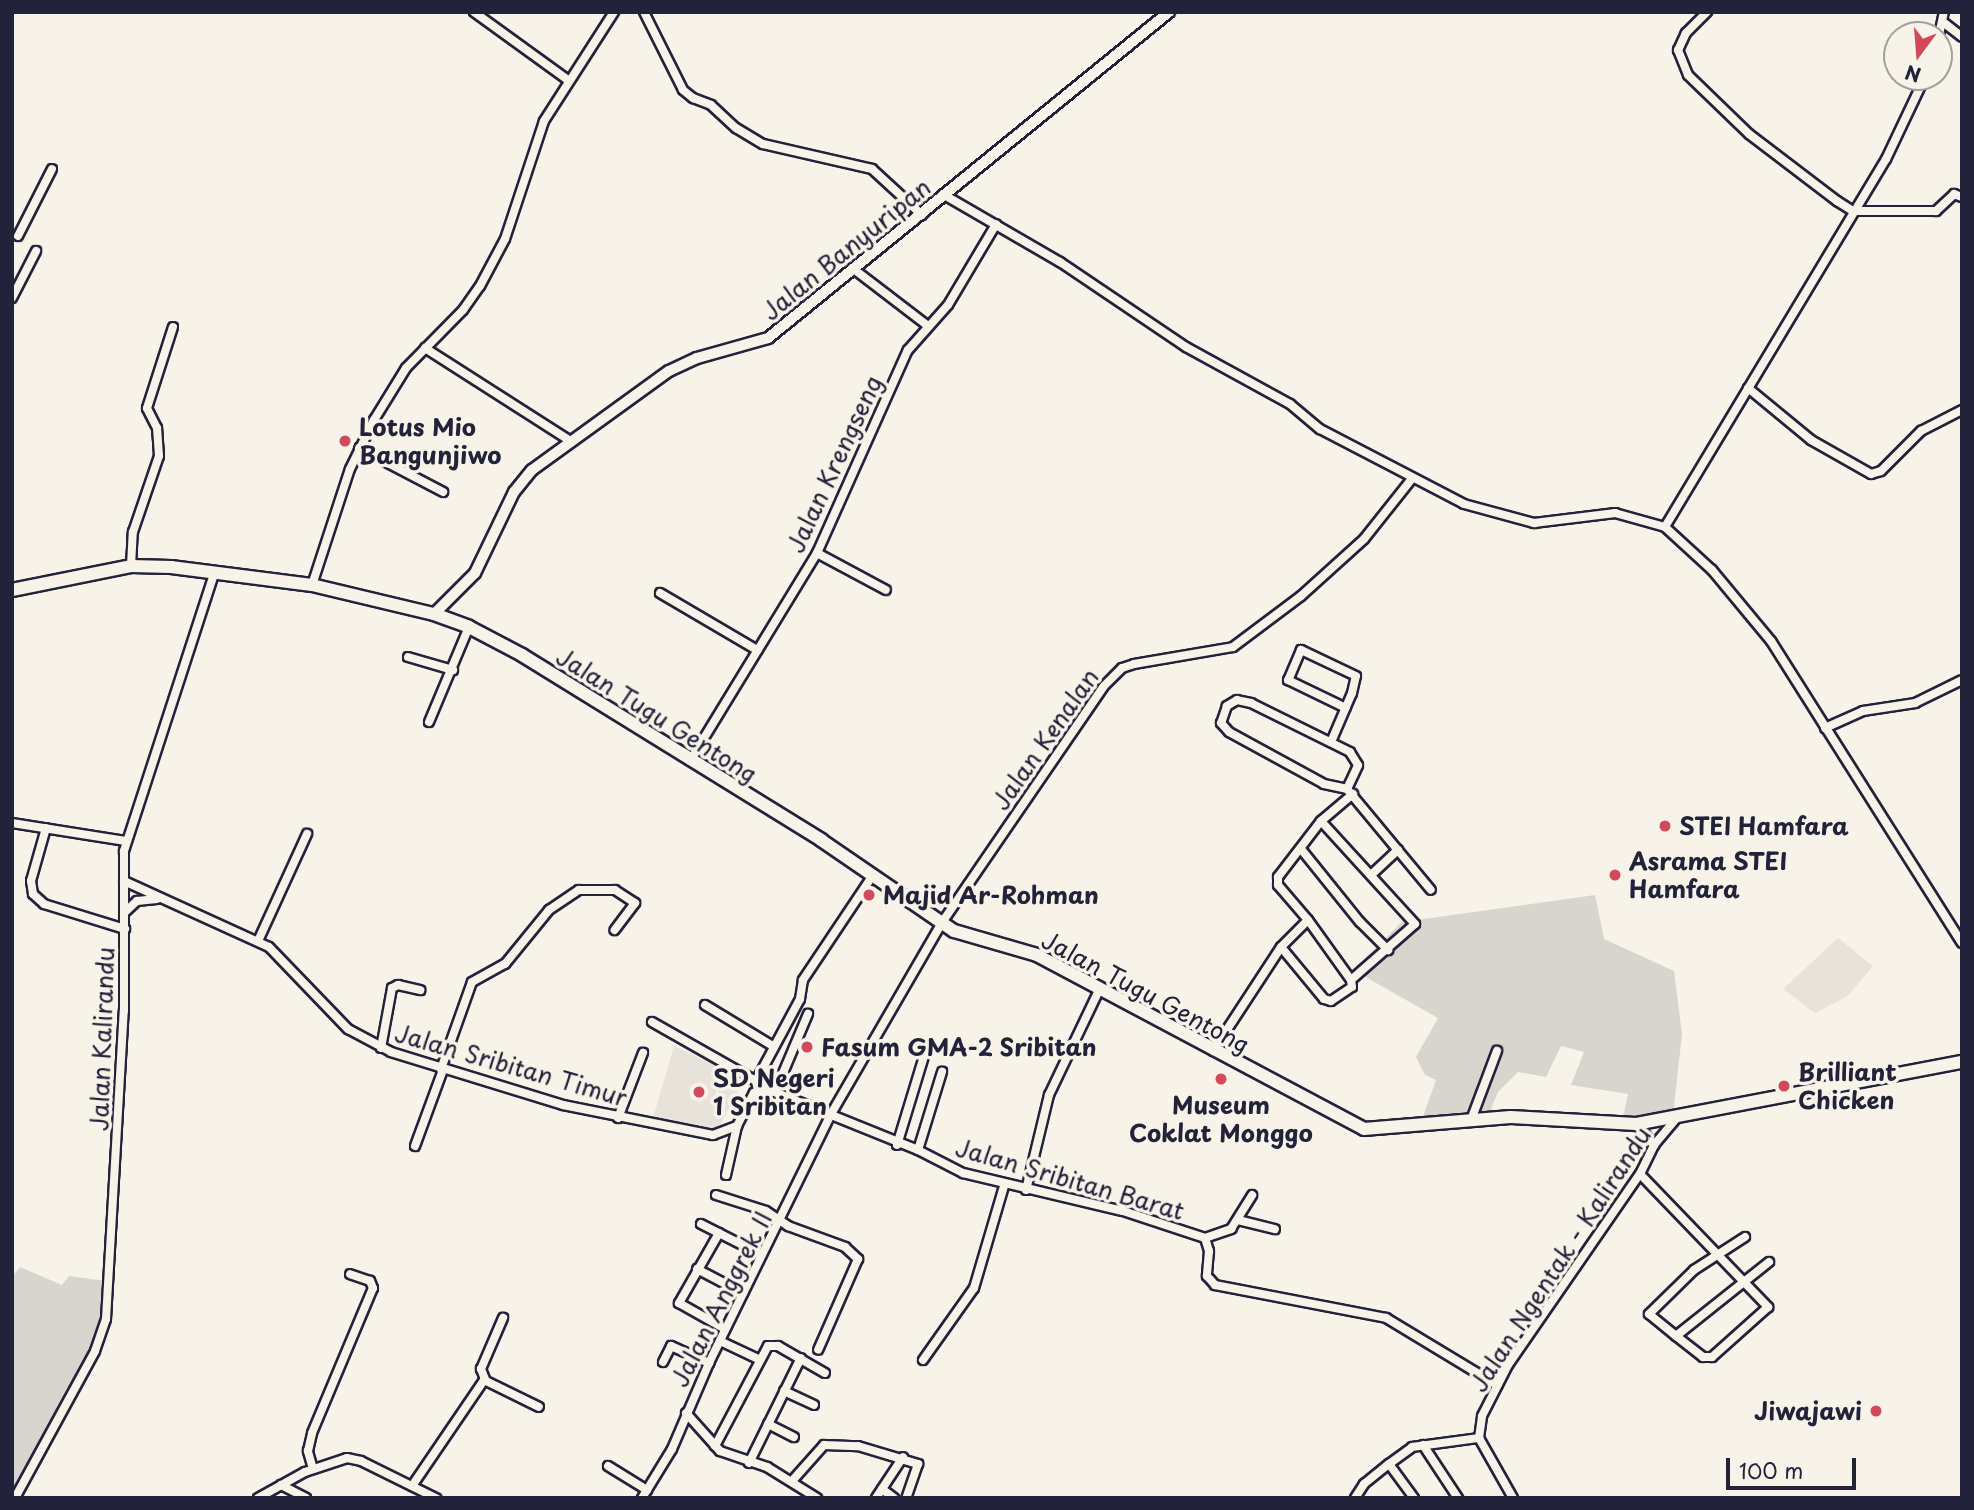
<!DOCTYPE html>
<style>
body{margin:0}
#map{position:relative;width:1974px;height:1510px;overflow:hidden;background:#f7f3e8;font-family:"Playpen Sans",sans-serif}
div>[style]{position:absolute}
[style*='--x']{left:calc(var(--x)*1px);top:calc(var(--y)*1px);width:calc(var(--w)*1px);rotate:calc(var(--a)*1deg)}
.built>*{inset:0;background:#e7e3db}
.green>*{inset:0;background:#d8d5cf}
.roads{filter:drop-shadow(2px 0 #22223b) drop-shadow(-2px 0 #22223b) drop-shadow(0 2px #22223b) drop-shadow(0 -2px #22223b)}
.minor>*{height:8px;margin:-4px;padding:0 4px;transform-origin:4px;border-radius:4px;background:#f7f3e8}
.tertiary>*{height:10px;margin:-5px;padding:0 5px;transform-origin:5px;border-radius:5px;background:#f7f3e8}
.secondary>*{height:12px;margin:-6px;padding:0 6px;transform-origin:6px;border-radius:6px;background:#f7f3e8}
.dots>*{width:19px;height:19px;translate:-50% -50%;box-sizing:border-box;border:4px solid #f7f3e8;border-radius:50%}
span{translate:-50% -50%;white-space:nowrap;text-align:center;line-height:1.15;-webkit-text-stroke:7px #f7f3e8;paint-order:stroke}
.street-label{font-size:24px;color:#22223b}
.poi-label{font-size:24px;color:#22223b;font-weight:700}
.left{translate:0 -50%;text-align:left}
.right{translate:-100% -50%;text-align:right}
.frame{position:absolute;inset:0;border:14px solid #22223b;pointer-events:none}
.north{position:absolute;left:1883px;top:21px;width:70px;height:70px;box-sizing:border-box;background:#f7f3e8;border:2px solid #a29fa3;border-radius:50%;rotate:196deg;font-size:19px;font-weight:700;line-height:28px;text-align:center;color:#22223b}
.north::after{content:'';display:block;margin:auto;width:24px;height:32px;background:#d1495b;clip-path:polygon(50% 0,100% 100%,50% 72%,0 100%)}
.scale{position:absolute;left:1726px;top:1458px;width:130px;height:32px;box-sizing:border-box;border:4px solid #22223b;border-top:0;padding-left:9px;font-size:21px;line-height:24px;white-space:nowrap;color:#22223b;-webkit-text-stroke:5px #f7f3e8;paint-order:stroke}
</style>
<div id="map">
<div class="built">
<i style="clip-path:polygon(1838px 938px,1873px 966px,1848px 996px,1815px 1013px,1783px 989px)"></i>
<i style="clip-path:polygon(674px 1046px,745px 1079px,718px 1129px,653px 1118px)"></i>
</div>
<div class="green">
<i style="clip-path:polygon(1595px 895px,1604px 939px,1674px 971px,1682px 1034px,1673px 1116px,1632px 1120px,1657px 1113px,1623px 1117px,1628px 1094px,1571px 1085px,1584px 1052px,1561px 1046px,1546px 1077px,1518px 1072px,1498px 1092px,1488px 1116px,1421px 1122px,1436px 1080px,1425px 1075px,1416px 1057px,1438px 1018px,1353px 970px,1402px 922px)"></i>
<i style="clip-path:polygon(20px 1267px,62px 1285px,69px 1276px,106px 1281px,105px 1313px,94px 1351px,12px 1498px,12px 1277px)"></i>
</div>
<div class="roads">
<div class="minor">
<i style="--x:474;--y:12;--w:116;--a:35.9"></i>
<i style="--x:644;--y:12;--w:87;--a:63.4"></i>
<i style="--x:683;--y:90;--w:13;--a:39"></i>
<i style="--x:693;--y:98;--w:19;--a:21"></i>
<i style="--x:711;--y:105;--w:34;--a:43"></i>
<i style="--x:736;--y:128;--w:31;--a:31"></i>
<i style="--x:763;--y:144;--w:112;--a:12.9"></i>
<i style="--x:872;--y:169;--w:68;--a:42.6"></i>
<i style="--x:1707;--y:12;--w:30;--a:135"></i>
<i style="--x:1686;--y:33;--w:19;--a:115"></i>
<i style="--x:1678;--y:50;--w:27;--a:68"></i>
<i style="--x:1688;--y:75;--w:85;--a:44"></i>
<i style="--x:1749;--y:134;--w:111;--a:37.3"></i>
<i style="--x:1837;--y:201;--w:19;--a:32"></i>
<i style="--x:1853;--y:211;--w:83;--a:0"></i>
<i style="--x:1936;--y:211;--w:25;--a:-43"></i>
<i style="--x:1954;--y:194;--w:9;--a:21"></i>
<i style="--x:1943;--y:22;--w:24;--a:38"></i>
<i style="--x:1939;--y:35;--w:24;--a:-78"></i>
<i style="--x:1925;--y:77;--w:91;--a:115.4"></i>
<i style="--x:1886;--y:159;--w:429;--a:121"></i>
<i style="--x:1665;--y:527;--w:64;--a:42.5"></i>
<i style="--x:1712;--y:570;--w:92;--a:50.3"></i>
<i style="--x:1771;--y:641;--w:357;--a:57.7"></i>
<i style="--x:946;--y:196;--w:132;--a:30.1"></i>
<i style="--x:1060;--y:262;--w:152;--a:34"></i>
<i style="--x:1186;--y:347;--w:119;--a:28.7"></i>
<i style="--x:1290;--y:404;--w:39;--a:40"></i>
<i style="--x:1320;--y:429;--w:162;--a:27.5"></i>
<i style="--x:1464;--y:504;--w:73;--a:15.2"></i>
<i style="--x:1534;--y:523;--w:82;--a:-7"></i>
<i style="--x:1615;--y:513;--w:52;--a:15.6"></i>
<i style="--x:18;--y:236;--w:75;--a:-63.1"></i>
<i style="--x:855;--y:270;--w:92;--a:37.5"></i>
<i style="--x:12;--y:298;--w:53;--a:-62.9"></i>
<i style="--x:425;--y:348;--w:174;--a:32.6"></i>
<i style="--x:1748;--y:388;--w:82;--a:39.5"></i>
<i style="--x:1811;--y:440;--w:69;--a:29.5"></i>
<i style="--x:1871;--y:474;--w:10;--a:-17"></i>
<i style="--x:1881;--y:471;--w:57;--a:-45"></i>
<i style="--x:1921;--y:431;--w:46;--a:-27.1"></i>
<i style="--x:359;--y:448;--w:95;--a:27.6"></i>
<i style="--x:817;--y:553;--w:78;--a:28.2"></i>
<i style="--x:131;--y:566;--w:34;--a:-87"></i>
<i style="--x:133;--y:532;--w:80;--a:-71.1"></i>
<i style="--x:159;--y:456;--w:28;--a:-94"></i>
<i style="--x:157;--y:428;--w:22;--a:-117"></i>
<i style="--x:147;--y:408;--w:85;--a:-72.2"></i>
<i style="--x:312;--y:585;--w:122;--a:-71.9"></i>
<i style="--x:350;--y:469;--w:55;--a:-63.9"></i>
<i style="--x:374;--y:420;--w:61;--a:-58.4"></i>
<i style="--x:406;--y:368;--w:81;--a:-45.5"></i>
<i style="--x:463;--y:310;--w:29;--a:-55"></i>
<i style="--x:480;--y:286;--w:53;--a:-62"></i>
<i style="--x:505;--y:239;--w:124;--a:-71.7"></i>
<i style="--x:544;--y:121;--w:130;--a:-57.3"></i>
<i style="--x:660;--y:593;--w:113;--a:30.4"></i>
<i style="--x:408;--y:657;--w:47;--a:16.1"></i>
<i style="--x:429;--y:722;--w:103;--a:-67.2"></i>
<i style="--x:1825;--y:728;--w:42;--a:-24.1"></i>
<i style="--x:1863;--y:711;--w:53;--a:-8.7"></i>
<i style="--x:1915;--y:703;--w:52;--a:-26.1"></i>
<i style="--x:1331;--y:742;--w:53;--a:-66.8"></i>
<i style="--x:1352;--y:693;--w:17;--a:-77"></i>
<i style="--x:1356;--y:676;--w:61;--a:-154.7"></i>
<i style="--x:1301;--y:650;--w:33;--a:113"></i>
<i style="--x:1288;--y:680;--w:64;--a:25.8"></i>
<i style="--x:690;--y:761;--w:244;--a:-58.6"></i>
<i style="--x:817;--y:553;--w:222;--a:-65.9"></i>
<i style="--x:908;--y:350;--w:60;--a:-48.4"></i>
<i style="--x:948;--y:305;--w:94;--a:-59.3"></i>
<i style="--x:1347;--y:789;--w:26;--a:-65"></i>
<i style="--x:1358;--y:765;--w:15;--a:-122"></i>
<i style="--x:1350;--y:752;--w:110;--a:-153.7"></i>
<i style="--x:1251;--y:703;--w:14;--a:-168"></i>
<i style="--x:1237;--y:700;--w:12;--a:149"></i>
<i style="--x:1227;--y:706;--w:18;--a:109"></i>
<i style="--x:1221;--y:723;--w:12;--a:48"></i>
<i style="--x:1229;--y:732;--w:108;--a:28.7"></i>
<i style="--x:1324;--y:784;--w:24;--a:12"></i>
<i style="--x:1347;--y:789;--w:131;--a:50.3"></i>
<i style="--x:12;--y:823;--w:115;--a:9"></i>
<i style="--x:46;--y:828;--w:55;--a:105.8"></i>
<i style="--x:31;--y:881;--w:13;--a:81"></i>
<i style="--x:33;--y:894;--w:15;--a:42"></i>
<i style="--x:44;--y:904;--w:85;--a:17.2"></i>
<i style="--x:1301;--y:849;--w:94;--a:51.1"></i>
<i style="--x:1360;--y:922;--w:40;--a:45"></i>
<i style="--x:1371;--y:875;--w:37;--a:-43"></i>
<i style="--x:124;--y:881;--w:159;--a:24.5"></i>
<i style="--x:269;--y:947;--w:114;--a:46.1"></i>
<i style="--x:348;--y:1029;--w:49;--a:28.1"></i>
<i style="--x:391;--y:1052;--w:180;--a:17.1"></i>
<i style="--x:563;--y:1105;--w:153;--a:11.3"></i>
<i style="--x:713;--y:1135;--w:26;--a:-21"></i>
<i style="--x:737;--y:1126;--w:37;--a:-63"></i>
<i style="--x:754;--y:1093;--w:14;--a:-17"></i>
<i style="--x:767;--y:1089;--w:163;--a:22"></i>
<i style="--x:918;--y:1150;--w:51;--a:27.1"></i>
<i style="--x:963;--y:1173;--w:164;--a:13.4"></i>
<i style="--x:1123;--y:1211;--w:86;--a:18.2"></i>
<i style="--x:1205;--y:1238;--w:14;--a:73"></i>
<i style="--x:1209;--y:1251;--w:25;--a:95"></i>
<i style="--x:1207;--y:1276;--w:12;--a:48"></i>
<i style="--x:1215;--y:1285;--w:174;--a:10.9"></i>
<i style="--x:1386;--y:1318;--w:130;--a:31.1"></i>
<i style="--x:125;--y:912;--w:16;--a:-43"></i>
<i style="--x:137;--y:901;--w:20;--a:-6"></i>
<i style="--x:1308;--y:920;--w:74;--a:54.4"></i>
<i style="--x:258;--y:941;--w:118;--a:-65.4"></i>
<i style="--x:1281;--y:947;--w:67;--a:50.4"></i>
<i style="--x:1324;--y:999;--w:7;--a:16"></i>
<i style="--x:1331;--y:1001;--w:25;--a:-34"></i>
<i style="--x:1352;--y:987;--w:7;--a:-98"></i>
<i style="--x:1351;--y:980;--w:85;--a:-41.2"></i>
<i style="--x:1415;--y:924;--w:139;--a:-132.4"></i>
<i style="--x:705;--y:1005;--w:79;--a:31.1"></i>
<i style="--x:652;--y:1022;--w:120;--a:29.6"></i>
<i style="--x:381;--y:1048;--w:61;--a:-79.6"></i>
<i style="--x:392;--y:988;--w:7;--a:-27"></i>
<i style="--x:398;--y:985;--w:23;--a:13"></i>
<i style="--x:1213;--y:1051;--w:124;--a:-56.8"></i>
<i style="--x:1281;--y:947;--w:38;--a:-45"></i>
<i style="--x:1308;--y:920;--w:46;--a:-130.6"></i>
<i style="--x:1278;--y:885;--w:8;--a:-90"></i>
<i style="--x:1278;--y:877;--w:71;--a:-52.5"></i>
<i style="--x:1321;--y:821;--w:42;--a:-40.2"></i>
<i style="--x:441;--y:1069;--w:92;--a:-70.4"></i>
<i style="--x:472;--y:982;--w:38;--a:-29"></i>
<i style="--x:505;--y:964;--w:70;--a:-50.8"></i>
<i style="--x:549;--y:910;--w:36;--a:-34"></i>
<i style="--x:579;--y:890;--w:36;--a:0"></i>
<i style="--x:615;--y:890;--w:24;--a:33"></i>
<i style="--x:635;--y:903;--w:34;--a:127"></i>
<i style="--x:758;--y:1090;--w:9;--a:-103"></i>
<i style="--x:756;--y:1081;--w:93;--a:-61.8"></i>
<i style="--x:800;--y:999;--w:19;--a:-81"></i>
<i style="--x:803;--y:980;--w:126;--a:-56.3"></i>
<i style="--x:775;--y:1092;--w:85;--a:-67.1"></i>
<i style="--x:618;--y:1118;--w:70;--a:-69"></i>
<i style="--x:1471;--y:1120;--w:74;--a:-69.4"></i>
<i style="--x:1636;--y:1124;--w:28;--a:49"></i>
<i style="--x:897;--y:1145;--w:93;--a:-73.1"></i>
<i style="--x:415;--y:1146;--w:81;--a:-69.8"></i>
<i style="--x:918;--y:1150;--w:82;--a:-72.9"></i>
<i style="--x:1640;--y:1174;--w:185;--a:46.1"></i>
<i style="--x:1768;--y:1307;--w:75;--a:138.2"></i>
<i style="--x:1712;--y:1357;--w:9;--a:180"></i>
<i style="--x:1703;--y:1357;--w:34;--a:-142"></i>
<i style="--x:726;--y:1175;--w:50;--a:-77.3"></i>
<i style="--x:1026;--y:1190;--w:98;--a:-76.4"></i>
<i style="--x:1049;--y:1095;--w:116;--a:-64.5"></i>
<i style="--x:716;--y:1195;--w:52;--a:17.7"></i>
<i style="--x:766;--y:1211;--w:27;--a:34"></i>
<i style="--x:788;--y:1226;--w:61;--a:20.2"></i>
<i style="--x:845;--y:1247;--w:18;--a:43"></i>
<i style="--x:858;--y:1259;--w:99;--a:113.7"></i>
<i style="--x:1238;--y:1220;--w:38;--a:14"></i>
<i style="--x:701;--y:1224;--w:68;--a:26.9"></i>
<i style="--x:719;--y:1233;--w:81;--a:119.7"></i>
<i style="--x:679;--y:1303;--w:53;--a:29.5"></i>
<i style="--x:1745;--y:1237;--w:61;--a:147.1"></i>
<i style="--x:1694;--y:1270;--w:63;--a:135.6"></i>
<i style="--x:1649;--y:1314;--w:35;--a:39"></i>
<i style="--x:1676;--y:1336;--w:119;--a:-38.5"></i>
<i style="--x:1205;--y:1238;--w:28;--a:-19"></i>
<i style="--x:1231;--y:1229;--w:40;--a:-58"></i>
<i style="--x:697;--y:1269;--w:52;--a:27.6"></i>
<i style="--x:720;--y:1341;--w:42;--a:25.3"></i>
<i style="--x:923;--y:1360;--w:88;--a:-54.7"></i>
<i style="--x:974;--y:1288;--w:106;--a:-73.6"></i>
<i style="--x:663;--y:1362;--w:18;--a:-63"></i>
<i style="--x:671;--y:1346;--w:42;--a:24.1"></i>
<i style="--x:485;--y:1379;--w:11;--a:-112"></i>
<i style="--x:481;--y:1369;--w:56;--a:-66.7"></i>
<i style="--x:784;--y:1391;--w:33;--a:25"></i>
<i style="--x:686;--y:1413;--w:51;--a:48.2"></i>
<i style="--x:720;--y:1451;--w:50;--a:18.8"></i>
<i style="--x:767;--y:1467;--w:59;--a:31.8"></i>
<i style="--x:768;--y:1424;--w:29;--a:27"></i>
<i style="--x:1423;--y:1445;--w:64;--a:56.6"></i>
<i style="--x:715;--y:1446;--w:113;--a:-62.1"></i>
<i style="--x:768;--y:1346;--w:10;--a:0"></i>
<i style="--x:778;--y:1346;--w:54;--a:29.9"></i>
<i style="--x:749;--y:1463;--w:117;--a:-63.7"></i>
<i style="--x:608;--y:1466;--w:46;--a:31.6"></i>
<i style="--x:313;--y:1469;--w:19;--a:-106"></i>
<i style="--x:308;--y:1451;--w:18;--a:-77"></i>
<i style="--x:312;--y:1433;--w:157;--a:-67.2"></i>
<i style="--x:373;--y:1288;--w:8;--a:-113"></i>
<i style="--x:370;--y:1281;--w:21;--a:-161"></i>
<i style="--x:792;--y:1481;--w:48;--a:-48.4"></i>
<i style="--x:824;--y:1445;--w:34;--a:2"></i>
<i style="--x:858;--y:1446;--w:63;--a:16.7"></i>
<i style="--x:918;--y:1464;--w:36;--a:109"></i>
<i style="--x:281;--y:1485;--w:28;--a:27"></i>
<i style="--x:412;--y:1486;--w:128;--a:-55.8"></i>
<i style="--x:484;--y:1380;--w:61;--a:26.1"></i>
<i style="--x:882;--y:1489;--w:15;--a:37"></i>
<i style="--x:15;--y:1498;--w:167;--a:-61.4"></i>
<i style="--x:95;--y:1351;--w:34;--a:-71"></i>
<i style="--x:106;--y:1319;--w:309;--a:-86.7"></i>
<i style="--x:124;--y:1011;--w:160;--a:-90"></i>
<i style="--x:124;--y:851;--w:291;--a:-72"></i>
<i style="--x:258;--y:1498;--w:54;--a:-29"></i>
<i style="--x:305;--y:1472;--w:44;--a:-18.4"></i>
<i style="--x:347;--y:1458;--w:14;--a:12"></i>
<i style="--x:361;--y:1461;--w:84;--a:26.3"></i>
<i style="--x:642;--y:1498;--w:57;--a:-58.5"></i>
<i style="--x:672;--y:1449;--w:94;--a:-66.7"></i>
<i style="--x:709;--y:1363;--w:277;--a:-63.9"></i>
<i style="--x:831;--y:1114;--w:220;--a:-59.9"></i>
<i style="--x:941;--y:924;--w:288;--a:-55.6"></i>
<i style="--x:1104;--y:686;--w:25;--a:-45"></i>
<i style="--x:1122;--y:668;--w:13;--a:-18"></i>
<i style="--x:1134;--y:664;--w:100;--a:-9.7"></i>
<i style="--x:1233;--y:647;--w:85;--a:-36.9"></i>
<i style="--x:1301;--y:596;--w:85;--a:-42.1"></i>
<i style="--x:1364;--y:539;--w:75;--a:-51.5"></i>
<i style="--x:876;--y:1498;--w:49;--a:-56.6"></i>
<i style="--x:1355;--y:1498;--w:17;--a:-57"></i>
<i style="--x:1364;--y:1484;--w:32;--a:-39"></i>
<i style="--x:1414;--y:1498;--w:42;--a:-126.3"></i>
<i style="--x:1389;--y:1464;--w:29;--a:-36"></i>
<i style="--x:1412;--y:1447;--w:68;--a:-7.7"></i>
<i style="--x:1513;--y:1498;--w:69;--a:-119.5"></i>
<i style="--x:1479;--y:1438;--w:22;--a:-82"></i>
<i style="--x:1482;--y:1416;--w:57;--a:-63"></i>
<i style="--x:1508;--y:1365;--w:232;--a:-55.4"></i>
<i style="--x:1640;--y:1174;--w:32;--a:-64"></i>
<i style="--x:1654;--y:1145;--w:34;--a:-50"></i>
</div>
<div class="tertiary">
<i style="--x:434;--y:614;--w:58;--a:-45"></i>
<i style="--x:475;--y:573;--w:90;--a:-64.3"></i>
<i style="--x:514;--y:492;--w:28;--a:-51"></i>
<i style="--x:532;--y:470;--w:169;--a:-35.9"></i>
<i style="--x:669;--y:371;--w:31;--a:-25"></i>
<i style="--x:697;--y:358;--w:74;--a:-15.7"></i>
<i style="--x:768;--y:338;--w:517;--a:-39.11"></i>
</div>
<div class="secondary">
<i style="--x:12;--y:590;--w:121;--a:-11.4"></i>
<i style="--x:131;--y:566;--w:40;--a:1.4"></i>
<i style="--x:171;--y:567;--w:142;--a:7.3"></i>
<i style="--x:312;--y:585;--w:125;--a:13.4"></i>
<i style="--x:434;--y:614;--w:37;--a:20"></i>
<i style="--x:469;--y:627;--w:60;--a:27.8"></i>
<i style="--x:522;--y:655;--w:352;--a:31.7"></i>
<i style="--x:821;--y:840;--w:161;--a:34.4"></i>
<i style="--x:954;--y:931;--w:86;--a:16.1"></i>
<i style="--x:1037;--y:955;--w:370;--a:28"></i>
<i style="--x:1364;--y:1129;--w:147;--a:-4.7"></i>
<i style="--x:1511;--y:1117;--w:125;--a:3.2"></i>
<i style="--x:1636;--y:1124;--w:332;--a:-10.8"></i>
</div>
</div>
<div class="dots">
<i style="left:345px;top:441px;background:#d1495b"></i>
<i style="left:1665px;top:826px;background:#d1495b"></i>
<i style="left:1615px;top:875px;background:#d1495b"></i>
<i style="left:869px;top:895px;background:#d1495b"></i>
<i style="left:807px;top:1047px;background:#d1495b"></i>
<i style="left:1221px;top:1079px;background:#d1495b"></i>
<i style="left:1784px;top:1086px;background:#d1495b"></i>
<i style="left:699px;top:1092px;background:#d1495b"></i>
<i style="left:1876px;top:1411px;background:#d1495b"></i>
</div>
<div class="street-label">
<span style="left:846px;top:249px;rotate:-39deg">Jalan Banyuripan</span>
<span style="left:834px;top:464px;rotate:-65deg">Jalan Krengseng</span>
<span style="left:657px;top:715px;rotate:32deg">Jalan Tugu Gentong</span>
<span style="left:1045px;top:739px;rotate:-55deg">Jalan Kenalan</span>
<span style="left:1146px;top:992px;rotate:28deg">Jalan Tugu Gentong</span>
<span style="left:102px;top:1039px;rotate:-88deg">Jalan Kalirandu</span>
<span style="left:511px;top:1065px;rotate:16deg">Jalan Sribitan Timur</span>
<span style="left:1070px;top:1179px;rotate:16deg">Jalan Sribitan Barat</span>
<span style="left:1560px;top:1259px;rotate:-57deg">Jalan Ngentak - Kalirandu</span>
<span style="left:721px;top:1299px;rotate:-63deg">Jalan Anggrek II</span>
</div>
<div class="poi-label">
<span class="left" style="left:359px;top:441px">Lotus Mio<br>Bangunjiwo</span>
<span class="left" style="left:1679px;top:826px">STEI Hamfara</span>
<span class="left" style="left:1629px;top:875px">Asrama STEI<br>Hamfara</span>
<span class="left" style="left:883px;top:895px">Majid Ar-Rohman</span>
<span class="left" style="left:821px;top:1047px">Fasum GMA-2 Sribitan</span>
<span class="left" style="left:1798px;top:1086px">Brilliant<br>Chicken</span>
<span class="left" style="left:713px;top:1092px">SD Negeri<br>1 Sribitan</span>
<span style="left:1221px;top:1119px">Museum<br>Coklat Monggo</span>
<span class="right" style="left:1862px;top:1411px">Jiwajawi</span>
</div>
<div class="frame"></div>
<div class="north">N</div>
<div class="scale">100 m</div>
</div>
